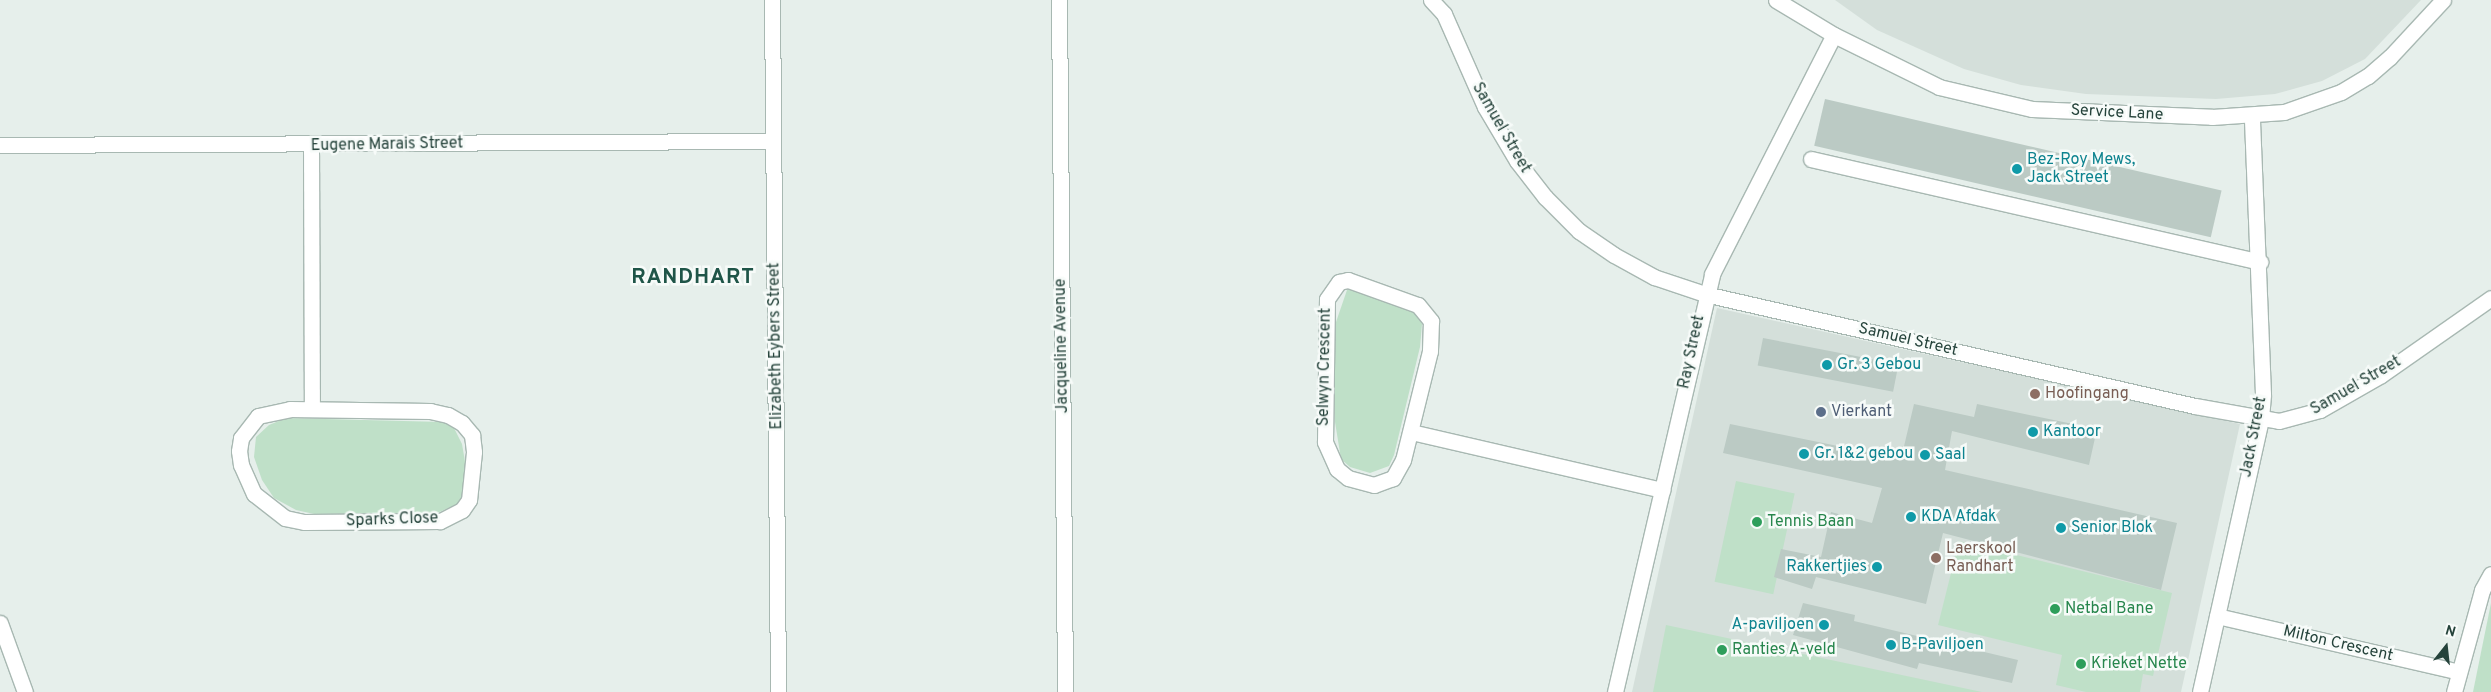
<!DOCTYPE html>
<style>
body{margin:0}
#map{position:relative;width:2491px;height:692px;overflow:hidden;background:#e6efeb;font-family:Overpass,sans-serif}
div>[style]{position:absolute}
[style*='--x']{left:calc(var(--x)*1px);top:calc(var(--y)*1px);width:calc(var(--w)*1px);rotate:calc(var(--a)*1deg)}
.built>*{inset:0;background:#d4dfda}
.green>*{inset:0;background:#bfe0c8;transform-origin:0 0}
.building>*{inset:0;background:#bbcac4;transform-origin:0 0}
.roads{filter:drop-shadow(1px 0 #a8b8b2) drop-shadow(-1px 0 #a8b8b2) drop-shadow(0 1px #a8b8b2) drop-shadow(0 -1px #a8b8b2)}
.minor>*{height:15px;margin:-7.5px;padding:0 7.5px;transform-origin:7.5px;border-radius:7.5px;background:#fff}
.tertiary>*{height:15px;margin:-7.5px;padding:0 7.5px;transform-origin:7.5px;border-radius:7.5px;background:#fff}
.dots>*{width:14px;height:14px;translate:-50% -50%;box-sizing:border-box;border:2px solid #f7fbf9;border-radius:50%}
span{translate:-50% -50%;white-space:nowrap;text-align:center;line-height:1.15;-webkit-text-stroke:5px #f7fbf9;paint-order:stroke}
.street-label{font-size:16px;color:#24423a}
.culture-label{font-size:16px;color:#0d838f}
.left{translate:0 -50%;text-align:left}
.right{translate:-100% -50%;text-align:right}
.education-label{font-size:16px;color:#785e54}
.service-label{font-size:16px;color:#4e5e75}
.leisure-label{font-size:16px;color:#27864d}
.district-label{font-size:21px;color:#1f5548;font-weight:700;letter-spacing:1px}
.north{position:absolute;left:2421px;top:622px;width:50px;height:50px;-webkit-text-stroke:4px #f7fbf9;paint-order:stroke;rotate:16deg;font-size:14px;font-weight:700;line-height:20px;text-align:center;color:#24423a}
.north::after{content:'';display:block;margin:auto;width:18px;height:22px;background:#24423a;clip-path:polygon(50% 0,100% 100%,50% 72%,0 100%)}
</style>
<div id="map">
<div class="built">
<i style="clip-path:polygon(1835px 0,2421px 0,2365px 59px,2322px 81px,2275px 94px,2216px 99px,2086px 94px,2021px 85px,1964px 69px,1877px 30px)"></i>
<i style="clip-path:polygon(1717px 308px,2240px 424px,2181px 692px,1632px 692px)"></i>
</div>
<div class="green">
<i style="clip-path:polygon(1357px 287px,1416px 312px,1422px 324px,1420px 347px,1394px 455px,1389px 466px,1370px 473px,1350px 467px,1341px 459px,1335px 422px,1335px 325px,1347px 290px)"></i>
<i style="clip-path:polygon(286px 418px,443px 422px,454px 428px,462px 444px,467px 473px,464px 495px,458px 504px,437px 513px,314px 514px,296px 510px,274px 498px,262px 480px,254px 457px,256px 437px,269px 425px)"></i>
<i style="left:1736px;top:481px;width:60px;height:103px;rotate:12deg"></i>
<i style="clip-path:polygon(1959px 541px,2172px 593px,2153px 676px,2143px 674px,2140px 692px,2086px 692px,2056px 685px,2062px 655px,1938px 625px)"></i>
<i style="clip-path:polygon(2491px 603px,2491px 692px,2473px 692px)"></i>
<i style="clip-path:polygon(1666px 625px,1897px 674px,1982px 692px,1653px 692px)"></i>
</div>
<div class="building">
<i style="left:1825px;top:99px;width:407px;height:48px;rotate:13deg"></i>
<i style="left:1763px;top:338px;width:138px;height:28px;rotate:11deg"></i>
<i style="clip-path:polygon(1914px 404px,1974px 417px,1977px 404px,2097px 429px,2089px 465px,1952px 431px,1945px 470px,2177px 523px,2161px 590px,1943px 533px,1926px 604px,1816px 577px,1812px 589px,1774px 577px,1781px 549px,1821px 557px,1831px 512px,1872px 523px,1882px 488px,1723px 453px,1730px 424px,1901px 459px)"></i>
<i style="clip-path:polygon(1803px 603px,1855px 615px,1854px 621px,2018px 660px,2012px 683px,1919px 663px,1917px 669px,1793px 635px)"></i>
</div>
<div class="roads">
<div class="minor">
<i style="--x:772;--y:0;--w:692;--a:89.5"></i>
<i style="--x:1431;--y:0;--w:19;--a:47"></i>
<i style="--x:1444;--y:14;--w:102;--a:66.2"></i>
<i style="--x:1485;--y:107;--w:63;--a:59.3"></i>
<i style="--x:1517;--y:161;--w:46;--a:52.1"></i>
<i style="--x:1545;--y:197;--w:48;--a:45"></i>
<i style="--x:1579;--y:231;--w:42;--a:34.4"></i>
<i style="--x:1614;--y:255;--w:46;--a:28.8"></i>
<i style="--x:1654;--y:277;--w:54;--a:18.4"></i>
<i style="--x:1705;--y:294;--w:503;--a:12.88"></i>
<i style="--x:2195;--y:406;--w:85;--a:10.1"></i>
<i style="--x:2279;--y:421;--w:42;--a:-15"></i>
<i style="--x:2320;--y:410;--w:70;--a:-29.8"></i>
<i style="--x:2381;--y:375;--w:134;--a:-35"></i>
<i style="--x:1776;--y:0;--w:68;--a:31.1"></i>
<i style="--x:1834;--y:35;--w:117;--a:26.3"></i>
<i style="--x:1939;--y:87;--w:96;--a:13.3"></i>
<i style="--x:2032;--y:109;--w:180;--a:2.5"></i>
<i style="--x:2212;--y:117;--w:72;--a:-4"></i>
<i style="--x:2284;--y:112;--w:60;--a:-19.3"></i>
<i style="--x:2341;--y:92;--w:31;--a:-31"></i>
<i style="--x:2368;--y:76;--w:29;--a:-41"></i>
<i style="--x:2390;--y:57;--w:78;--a:-47.1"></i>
<i style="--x:0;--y:145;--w:773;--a:-0.3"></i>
<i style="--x:311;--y:145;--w:264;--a:89.8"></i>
<i style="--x:1811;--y:159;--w:461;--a:12.9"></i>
<i style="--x:1348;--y:280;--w:74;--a:19.7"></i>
<i style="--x:1418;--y:305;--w:21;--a:51"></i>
<i style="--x:1431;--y:321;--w:30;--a:92"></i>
<i style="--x:1430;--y:351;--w:112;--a:103.9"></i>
<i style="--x:1403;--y:460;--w:21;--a:119"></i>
<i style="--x:1393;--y:478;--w:20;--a:160"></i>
<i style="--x:1374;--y:485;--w:27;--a:-165"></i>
<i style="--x:1348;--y:478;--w:14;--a:-141"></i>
<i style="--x:1337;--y:469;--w:30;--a:-114"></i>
<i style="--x:1325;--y:442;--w:143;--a:-89.2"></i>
<i style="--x:1327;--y:299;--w:21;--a:-55"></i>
<i style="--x:1339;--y:282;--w:9;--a:-13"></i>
<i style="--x:290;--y:409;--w:140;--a:0.8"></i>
<i style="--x:430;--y:411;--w:18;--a:13"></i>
<i style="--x:448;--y:415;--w:16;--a:30"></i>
<i style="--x:462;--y:423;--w:16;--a:50"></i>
<i style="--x:472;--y:435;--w:17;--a:83"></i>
<i style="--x:474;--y:452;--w:48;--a:95.9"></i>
<i style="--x:469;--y:500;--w:12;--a:125"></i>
<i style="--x:462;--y:510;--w:25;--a:153"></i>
<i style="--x:440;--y:521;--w:136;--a:179.6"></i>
<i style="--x:304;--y:522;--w:19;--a:-168"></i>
<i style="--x:285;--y:518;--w:39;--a:-142"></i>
<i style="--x:254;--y:494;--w:32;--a:-114"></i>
<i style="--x:241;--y:465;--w:14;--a:-98"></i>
<i style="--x:239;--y:451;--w:13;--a:-81"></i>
<i style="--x:241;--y:438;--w:28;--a:-52"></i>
<i style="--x:258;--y:416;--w:33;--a:-12"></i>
<i style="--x:1411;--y:432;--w:258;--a:13"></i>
<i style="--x:2217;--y:616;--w:248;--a:13"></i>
<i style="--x:0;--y:623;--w:73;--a:70.1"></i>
<i style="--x:1615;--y:692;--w:429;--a:-76.9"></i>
<i style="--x:1712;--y:274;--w:268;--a:-63"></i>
<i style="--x:2200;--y:692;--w:281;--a:-77.4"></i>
<i style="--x:2261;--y:418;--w:24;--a:-85"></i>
<i style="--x:2263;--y:394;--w:277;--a:-92.3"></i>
<i style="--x:2454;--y:692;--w:106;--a:-74.6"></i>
<i style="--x:2482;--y:590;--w:18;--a:-61"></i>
</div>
<div class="tertiary">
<i style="--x:1059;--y:0;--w:692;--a:89.5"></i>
</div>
</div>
<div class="dots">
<i style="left:2017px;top:169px;background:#0f9aa8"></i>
<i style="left:1827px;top:365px;background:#0f9aa8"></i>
<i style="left:2035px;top:394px;background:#8d6e63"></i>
<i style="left:1821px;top:412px;background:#5c6f8a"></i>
<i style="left:2033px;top:432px;background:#0f9aa8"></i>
<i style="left:1804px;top:454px;background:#0f9aa8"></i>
<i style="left:1925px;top:455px;background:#0f9aa8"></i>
<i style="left:1911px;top:517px;background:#0f9aa8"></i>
<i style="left:1757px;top:522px;background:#2e9e5b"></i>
<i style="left:2061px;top:528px;background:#0f9aa8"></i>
<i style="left:1936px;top:558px;background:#8d6e63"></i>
<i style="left:1877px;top:567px;background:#0f9aa8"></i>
<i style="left:2055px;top:609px;background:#2e9e5b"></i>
<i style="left:1824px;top:625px;background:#0f9aa8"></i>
<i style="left:1891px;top:645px;background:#0f9aa8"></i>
<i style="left:1722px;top:650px;background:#2e9e5b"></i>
<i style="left:2081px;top:664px;background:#2e9e5b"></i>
</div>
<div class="street-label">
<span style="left:2117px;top:113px;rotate:3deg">Service Lane</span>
<span style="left:1501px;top:128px;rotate:60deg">Samuel Street</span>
<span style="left:387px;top:145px;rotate:-1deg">Eugene Marais Street</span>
<span style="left:1908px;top:340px;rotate:13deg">Samuel Street</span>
<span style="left:776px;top:346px;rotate:-91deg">Elizabeth Eybers Street</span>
<span style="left:1062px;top:346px;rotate:-91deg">Jacqueline Avenue</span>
<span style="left:1692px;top:352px;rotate:-78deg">Ray Street</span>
<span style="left:1325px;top:367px;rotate:-89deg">Selwyn Crescent</span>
<span style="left:2356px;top:386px;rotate:-30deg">Samuel Street</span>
<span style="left:2254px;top:437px;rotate:-79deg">Jack Street</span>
<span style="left:392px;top:520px;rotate:-2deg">Sparks Close</span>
<span style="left:2338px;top:644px;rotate:13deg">Milton Crescent</span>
</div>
<div class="culture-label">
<span class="left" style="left:2027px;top:169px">Bez-Roy Mews,<br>Jack Street</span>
<span class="left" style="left:1837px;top:365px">Gr. 3 Gebou</span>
<span class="left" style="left:2043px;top:432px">Kantoor</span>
<span class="left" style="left:1814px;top:454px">Gr. 1&amp;2 gebou</span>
<span class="left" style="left:1935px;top:455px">Saal</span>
<span class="left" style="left:1921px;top:517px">KDA Afdak</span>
<span class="left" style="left:2071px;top:528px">Senior Blok</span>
<span class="right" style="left:1867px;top:567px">Rakkertjies</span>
<span class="right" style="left:1814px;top:625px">A-paviljoen</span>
<span class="left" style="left:1901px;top:645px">B-Paviljoen</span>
</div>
<div class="education-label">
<span class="left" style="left:2045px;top:394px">Hoofingang</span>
<span class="left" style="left:1946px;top:558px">Laerskool<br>Randhart</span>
</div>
<div class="service-label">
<span class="left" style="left:1831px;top:412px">Vierkant</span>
</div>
<div class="leisure-label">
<span class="left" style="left:1767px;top:522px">Tennis Baan</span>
<span class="left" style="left:2065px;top:609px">Netbal Bane</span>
<span class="left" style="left:1732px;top:650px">Ranties A-veld</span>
<span class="left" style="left:2091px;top:664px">Krieket Nette</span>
</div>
<div class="district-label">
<span style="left:693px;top:278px">RANDHART</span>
</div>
<div class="north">N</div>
</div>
